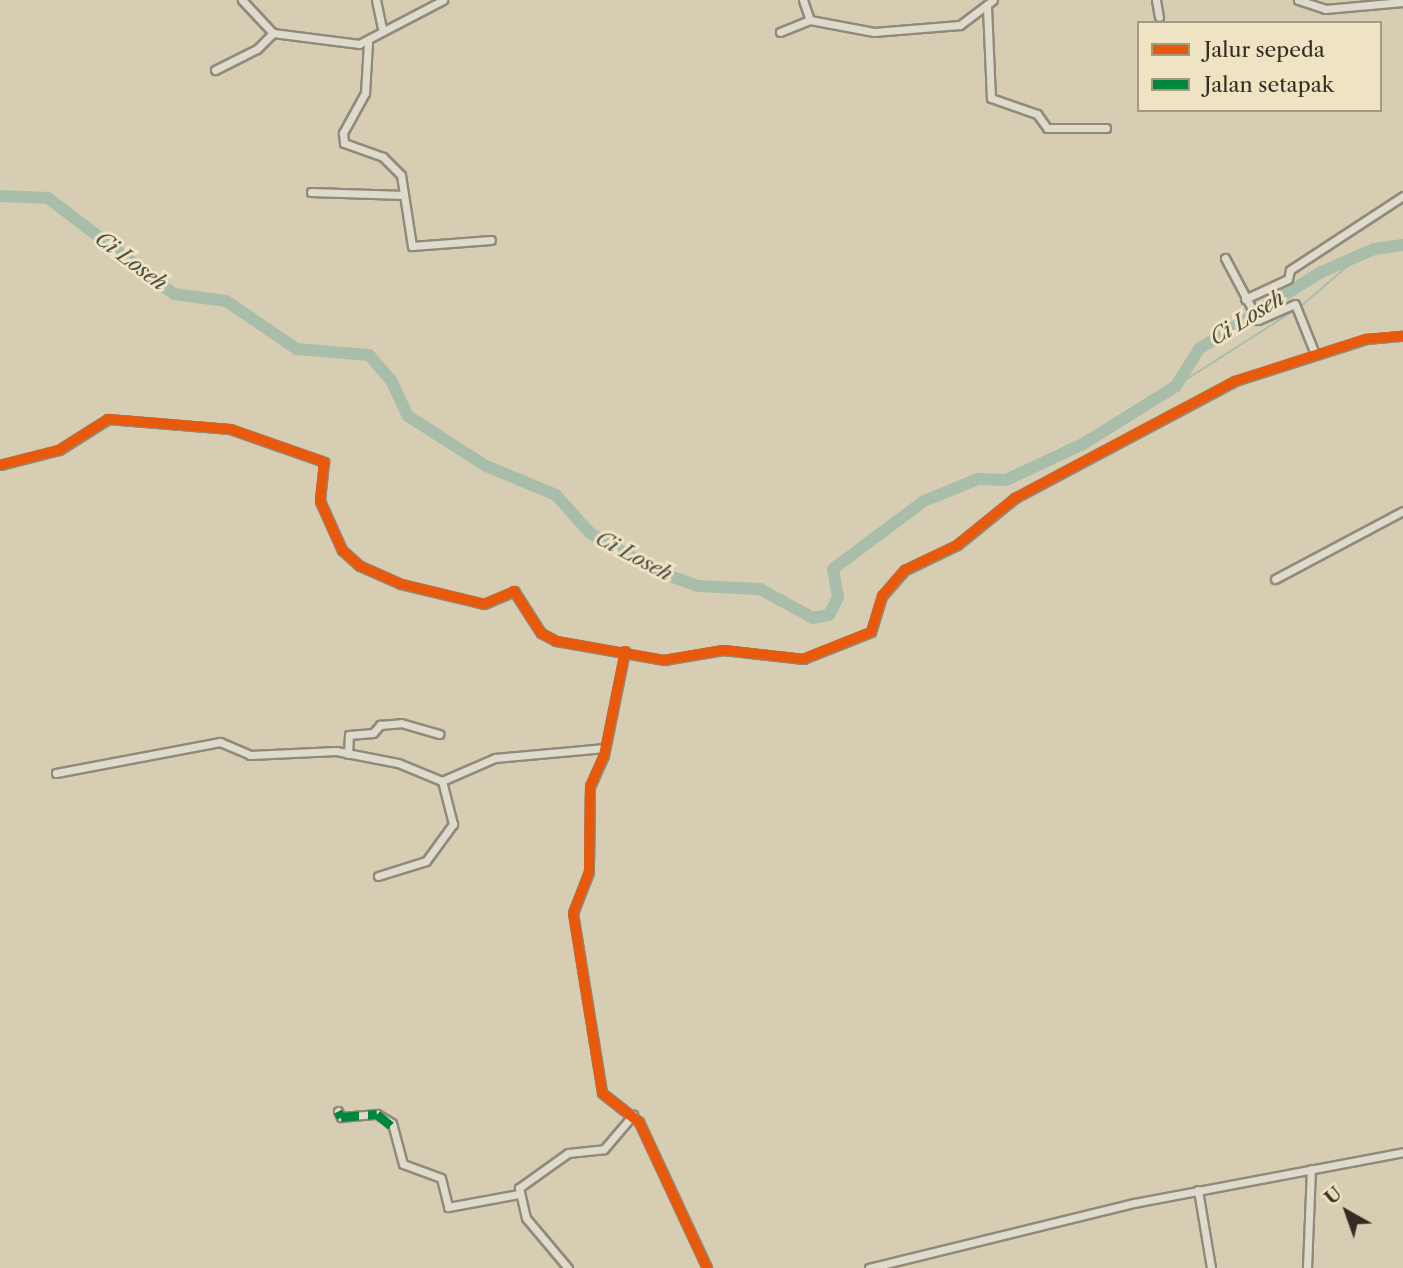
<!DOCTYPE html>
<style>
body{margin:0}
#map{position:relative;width:1403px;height:1268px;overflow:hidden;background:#d6cdb2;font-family:"Libre Caslon Text",serif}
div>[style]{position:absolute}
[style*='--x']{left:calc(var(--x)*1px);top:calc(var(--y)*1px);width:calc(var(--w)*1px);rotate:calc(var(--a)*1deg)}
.stream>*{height:2px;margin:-1px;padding:0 1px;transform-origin:1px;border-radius:1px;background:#a9beaa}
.river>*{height:12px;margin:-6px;padding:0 6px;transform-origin:6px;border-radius:6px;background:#a9beaa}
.roads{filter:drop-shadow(2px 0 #918a7b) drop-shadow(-2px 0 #918a7b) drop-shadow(0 2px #918a7b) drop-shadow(0 -2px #918a7b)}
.minor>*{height:7px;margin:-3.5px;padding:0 3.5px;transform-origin:3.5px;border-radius:3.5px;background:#dedacc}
.quiet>*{height:9px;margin-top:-4.5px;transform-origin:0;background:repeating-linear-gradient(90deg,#00873e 0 18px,transparent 0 27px)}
.cycleway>*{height:10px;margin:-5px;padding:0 5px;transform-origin:5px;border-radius:5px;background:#e8590c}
span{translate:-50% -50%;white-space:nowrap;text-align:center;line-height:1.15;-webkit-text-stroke:6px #eee3c3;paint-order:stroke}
.water-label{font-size:21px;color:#4f4e45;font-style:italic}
.legend{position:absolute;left:1137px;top:21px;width:245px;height:91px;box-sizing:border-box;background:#eee3c3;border:2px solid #a59983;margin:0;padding:9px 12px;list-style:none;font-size:21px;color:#372b24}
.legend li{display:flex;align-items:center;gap:14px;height:35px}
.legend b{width:35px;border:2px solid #a59983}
.north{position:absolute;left:1312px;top:1177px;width:70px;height:70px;-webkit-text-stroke:5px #eee3c3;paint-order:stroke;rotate:320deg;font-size:19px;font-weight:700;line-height:28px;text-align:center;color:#372b24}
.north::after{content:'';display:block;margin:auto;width:24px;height:32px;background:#372b24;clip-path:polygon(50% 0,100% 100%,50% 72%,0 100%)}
</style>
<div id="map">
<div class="stream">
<i style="--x:1299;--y:308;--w:78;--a:-40.8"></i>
<i style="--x:1176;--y:386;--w:141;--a:-32.6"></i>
</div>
<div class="river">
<i style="--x:0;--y:196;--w:48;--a:2.4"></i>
<i style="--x:48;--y:198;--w:158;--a:37.3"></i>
<i style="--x:174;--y:294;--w:52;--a:7.7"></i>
<i style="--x:226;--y:301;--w:86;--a:34.1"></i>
<i style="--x:297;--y:349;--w:72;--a:4.8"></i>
<i style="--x:369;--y:355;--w:33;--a:49"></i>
<i style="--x:391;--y:380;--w:40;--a:65"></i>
<i style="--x:408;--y:416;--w:93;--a:32.7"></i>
<i style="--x:486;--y:466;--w:76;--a:22.5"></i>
<i style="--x:556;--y:495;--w:51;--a:48.2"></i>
<i style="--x:590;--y:533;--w:76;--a:29.9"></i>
<i style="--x:656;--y:571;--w:45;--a:19.7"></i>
<i style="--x:698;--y:586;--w:62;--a:2.8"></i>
<i style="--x:760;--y:589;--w:60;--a:28.7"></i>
<i style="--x:813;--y:618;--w:16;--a:-11"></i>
<i style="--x:829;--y:615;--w:20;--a:-63"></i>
<i style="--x:838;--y:597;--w:28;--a:-100"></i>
<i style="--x:833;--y:569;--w:114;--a:-36.8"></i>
<i style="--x:924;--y:501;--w:58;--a:-22.2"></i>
<i style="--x:978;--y:479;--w:28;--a:2"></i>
<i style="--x:1006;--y:480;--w:85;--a:-25.1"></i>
<i style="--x:1083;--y:444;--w:110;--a:-31.9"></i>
<i style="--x:1176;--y:386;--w:44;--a:-58.1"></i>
<i style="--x:1199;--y:349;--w:142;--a:-32.3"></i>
<i style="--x:1319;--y:273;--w:60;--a:-23.6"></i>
<i style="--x:1374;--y:249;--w:29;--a:-8"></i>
</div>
<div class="roads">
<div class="minor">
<i style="--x:242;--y:0;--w:45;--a:46.8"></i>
<i style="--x:273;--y:33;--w:87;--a:7.3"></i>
<i style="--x:359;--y:44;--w:95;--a:-27.6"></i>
<i style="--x:376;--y:0;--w:29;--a:78"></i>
<i style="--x:803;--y:0;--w:21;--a:71"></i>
<i style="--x:1156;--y:0;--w:17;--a:80"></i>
<i style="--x:1298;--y:0;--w:28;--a:18"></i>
<i style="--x:1325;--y:9;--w:78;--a:-5.1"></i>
<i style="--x:987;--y:7;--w:91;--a:87.5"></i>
<i style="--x:991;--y:98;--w:49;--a:19.2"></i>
<i style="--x:1037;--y:114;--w:17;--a:54"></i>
<i style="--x:1047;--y:128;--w:59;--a:0"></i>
<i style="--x:780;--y:32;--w:32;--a:-22"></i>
<i style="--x:810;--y:20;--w:65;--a:10.6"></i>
<i style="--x:874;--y:32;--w:86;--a:-4.7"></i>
<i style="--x:960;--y:25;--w:41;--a:-37.1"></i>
<i style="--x:368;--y:43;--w:50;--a:93.4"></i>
<i style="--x:365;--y:93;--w:46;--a:118.8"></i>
<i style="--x:343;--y:133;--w:10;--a:84"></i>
<i style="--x:344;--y:143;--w:41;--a:19.7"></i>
<i style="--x:383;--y:157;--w:25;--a:45"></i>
<i style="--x:401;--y:175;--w:72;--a:81.2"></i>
<i style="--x:412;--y:246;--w:79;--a:-4.3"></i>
<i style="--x:215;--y:70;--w:47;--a:-26.6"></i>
<i style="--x:257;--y:49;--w:23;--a:-45"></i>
<i style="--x:311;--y:192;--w:93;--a:1.8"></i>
<i style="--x:1225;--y:258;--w:70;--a:62"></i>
<i style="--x:1258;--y:320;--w:40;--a:-23.4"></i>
<i style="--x:1295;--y:304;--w:54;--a:68.2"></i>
<i style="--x:1245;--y:299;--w:47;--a:-24.9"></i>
<i style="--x:1288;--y:279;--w:9;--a:-77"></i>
<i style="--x:1290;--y:270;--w:135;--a:-33.2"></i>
<i style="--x:0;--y:465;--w:61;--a:-14.3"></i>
<i style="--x:59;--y:450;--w:58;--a:-32.3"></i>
<i style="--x:108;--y:419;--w:122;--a:4.7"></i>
<i style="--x:230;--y:429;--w:100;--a:19.3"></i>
<i style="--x:324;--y:462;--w:39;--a:96"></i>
<i style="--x:320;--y:501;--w:54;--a:65.8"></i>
<i style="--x:342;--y:550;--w:24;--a:42"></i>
<i style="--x:360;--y:566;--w:45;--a:23.7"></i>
<i style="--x:401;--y:584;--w:85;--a:13.5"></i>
<i style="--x:484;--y:604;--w:33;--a:-23"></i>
<i style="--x:514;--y:591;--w:50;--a:57.3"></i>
<i style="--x:541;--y:633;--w:17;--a:28"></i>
<i style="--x:556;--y:641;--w:110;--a:10"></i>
<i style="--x:664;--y:660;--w:60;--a:-9.6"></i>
<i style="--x:723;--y:650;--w:81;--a:6.4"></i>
<i style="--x:803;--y:659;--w:73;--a:-21.7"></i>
<i style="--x:871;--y:632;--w:38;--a:-73"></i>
<i style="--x:882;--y:596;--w:35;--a:-49"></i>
<i style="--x:905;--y:570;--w:58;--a:-25.7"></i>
<i style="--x:957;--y:545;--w:75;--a:-39"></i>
<i style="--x:1015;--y:498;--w:249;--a:-28"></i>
<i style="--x:1235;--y:381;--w:138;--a:-17.8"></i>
<i style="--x:1366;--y:339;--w:37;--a:-5"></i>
<i style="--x:1275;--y:579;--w:145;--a:-28"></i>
<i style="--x:625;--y:651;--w:106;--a:101.4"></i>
<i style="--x:604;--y:755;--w:34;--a:114"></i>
<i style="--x:590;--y:786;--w:86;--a:90.7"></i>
<i style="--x:589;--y:872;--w:44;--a:111.3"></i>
<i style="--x:573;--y:913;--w:182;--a:80.8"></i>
<i style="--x:602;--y:1093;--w:47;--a:38.1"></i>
<i style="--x:639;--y:1122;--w:161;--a:65"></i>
<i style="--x:348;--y:754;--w:19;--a:-87"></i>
<i style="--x:349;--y:735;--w:24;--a:-5"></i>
<i style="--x:373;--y:733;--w:11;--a:-49"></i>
<i style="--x:380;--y:725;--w:21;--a:-5"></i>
<i style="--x:401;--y:723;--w:40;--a:16"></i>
<i style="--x:56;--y:773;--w:167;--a:-10.7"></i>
<i style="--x:220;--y:742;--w:33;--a:23"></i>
<i style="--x:250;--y:755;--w:86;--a:-2.7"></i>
<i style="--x:336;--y:751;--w:63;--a:11"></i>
<i style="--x:398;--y:763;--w:48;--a:22.2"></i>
<i style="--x:442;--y:781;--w:58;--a:-23.5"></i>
<i style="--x:495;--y:758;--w:110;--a:-5.2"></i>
<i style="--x:378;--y:876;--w:50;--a:-17.4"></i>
<i style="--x:426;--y:861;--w:46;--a:-53.9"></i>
<i style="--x:453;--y:824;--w:44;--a:-104.3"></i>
<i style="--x:338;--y:1111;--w:7;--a:63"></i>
<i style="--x:341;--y:1117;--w:36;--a:-5"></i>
<i style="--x:377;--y:1114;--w:17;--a:31"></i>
<i style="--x:392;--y:1123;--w:42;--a:75"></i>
<i style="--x:403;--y:1164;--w:40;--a:20.2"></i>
<i style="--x:441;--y:1178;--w:30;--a:76"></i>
<i style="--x:448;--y:1207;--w:72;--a:-10.4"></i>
<i style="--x:1198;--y:1190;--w:79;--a:80.5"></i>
<i style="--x:568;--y:1268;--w:65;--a:-130"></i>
<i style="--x:526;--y:1218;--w:31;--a:-103"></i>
<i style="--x:519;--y:1188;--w:60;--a:-35.5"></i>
<i style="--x:568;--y:1153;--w:36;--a:-6"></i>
<i style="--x:604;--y:1149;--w:45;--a:-49.5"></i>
<i style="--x:869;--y:1268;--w:273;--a:-13.8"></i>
<i style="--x:1134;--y:1203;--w:274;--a:-10.7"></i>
<i style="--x:1307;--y:1268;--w:99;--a:-87.7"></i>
</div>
</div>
<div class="quiet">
<i style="--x:338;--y:1111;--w:7;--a:63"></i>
<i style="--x:341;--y:1117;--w:36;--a:-5"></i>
<i style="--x:377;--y:1114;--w:23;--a:40"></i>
</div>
<div class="cycleway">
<i style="--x:0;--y:465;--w:61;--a:-14.3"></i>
<i style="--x:59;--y:450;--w:58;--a:-32.3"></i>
<i style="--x:108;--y:419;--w:122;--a:4.7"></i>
<i style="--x:230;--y:429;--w:100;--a:19.3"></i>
<i style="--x:324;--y:462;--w:39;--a:96"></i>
<i style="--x:320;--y:501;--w:54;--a:65.8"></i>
<i style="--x:342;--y:550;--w:24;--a:42"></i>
<i style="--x:360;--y:566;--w:45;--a:23.7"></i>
<i style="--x:401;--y:584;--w:85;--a:13.5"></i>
<i style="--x:484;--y:604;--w:33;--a:-23"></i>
<i style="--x:514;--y:591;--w:50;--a:57.3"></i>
<i style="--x:541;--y:633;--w:17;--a:28"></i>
<i style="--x:556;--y:641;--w:110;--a:10"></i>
<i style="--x:664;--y:660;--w:60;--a:-9.6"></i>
<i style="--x:723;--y:650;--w:81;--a:6.4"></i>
<i style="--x:803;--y:659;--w:73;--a:-21.7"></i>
<i style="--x:871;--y:632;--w:38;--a:-73"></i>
<i style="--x:882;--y:596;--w:35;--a:-49"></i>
<i style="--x:905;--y:570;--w:58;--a:-25.7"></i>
<i style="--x:957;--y:545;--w:75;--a:-39"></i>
<i style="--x:1015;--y:498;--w:249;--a:-28"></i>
<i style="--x:1235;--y:381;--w:138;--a:-17.8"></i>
<i style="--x:1366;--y:339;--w:37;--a:-5"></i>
<i style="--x:625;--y:651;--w:106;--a:101.4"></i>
<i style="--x:604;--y:755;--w:34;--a:114"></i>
<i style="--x:590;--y:786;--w:86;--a:90.7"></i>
<i style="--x:589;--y:872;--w:44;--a:111.3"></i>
<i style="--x:573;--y:913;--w:182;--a:80.8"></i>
<i style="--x:602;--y:1093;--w:47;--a:38.1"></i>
<i style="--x:639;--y:1122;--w:161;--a:65"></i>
</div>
<div class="water-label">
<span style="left:131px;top:261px;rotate:37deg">Ci Loseh</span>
<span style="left:1247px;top:318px;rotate:-32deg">Ci Loseh</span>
<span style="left:634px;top:556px;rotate:28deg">Ci Loseh</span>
</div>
<ul class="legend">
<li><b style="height:9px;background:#e8590c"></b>Jalur sepeda</li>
<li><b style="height:9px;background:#00873e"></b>Jalan setapak</li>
</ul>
<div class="north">U</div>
</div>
